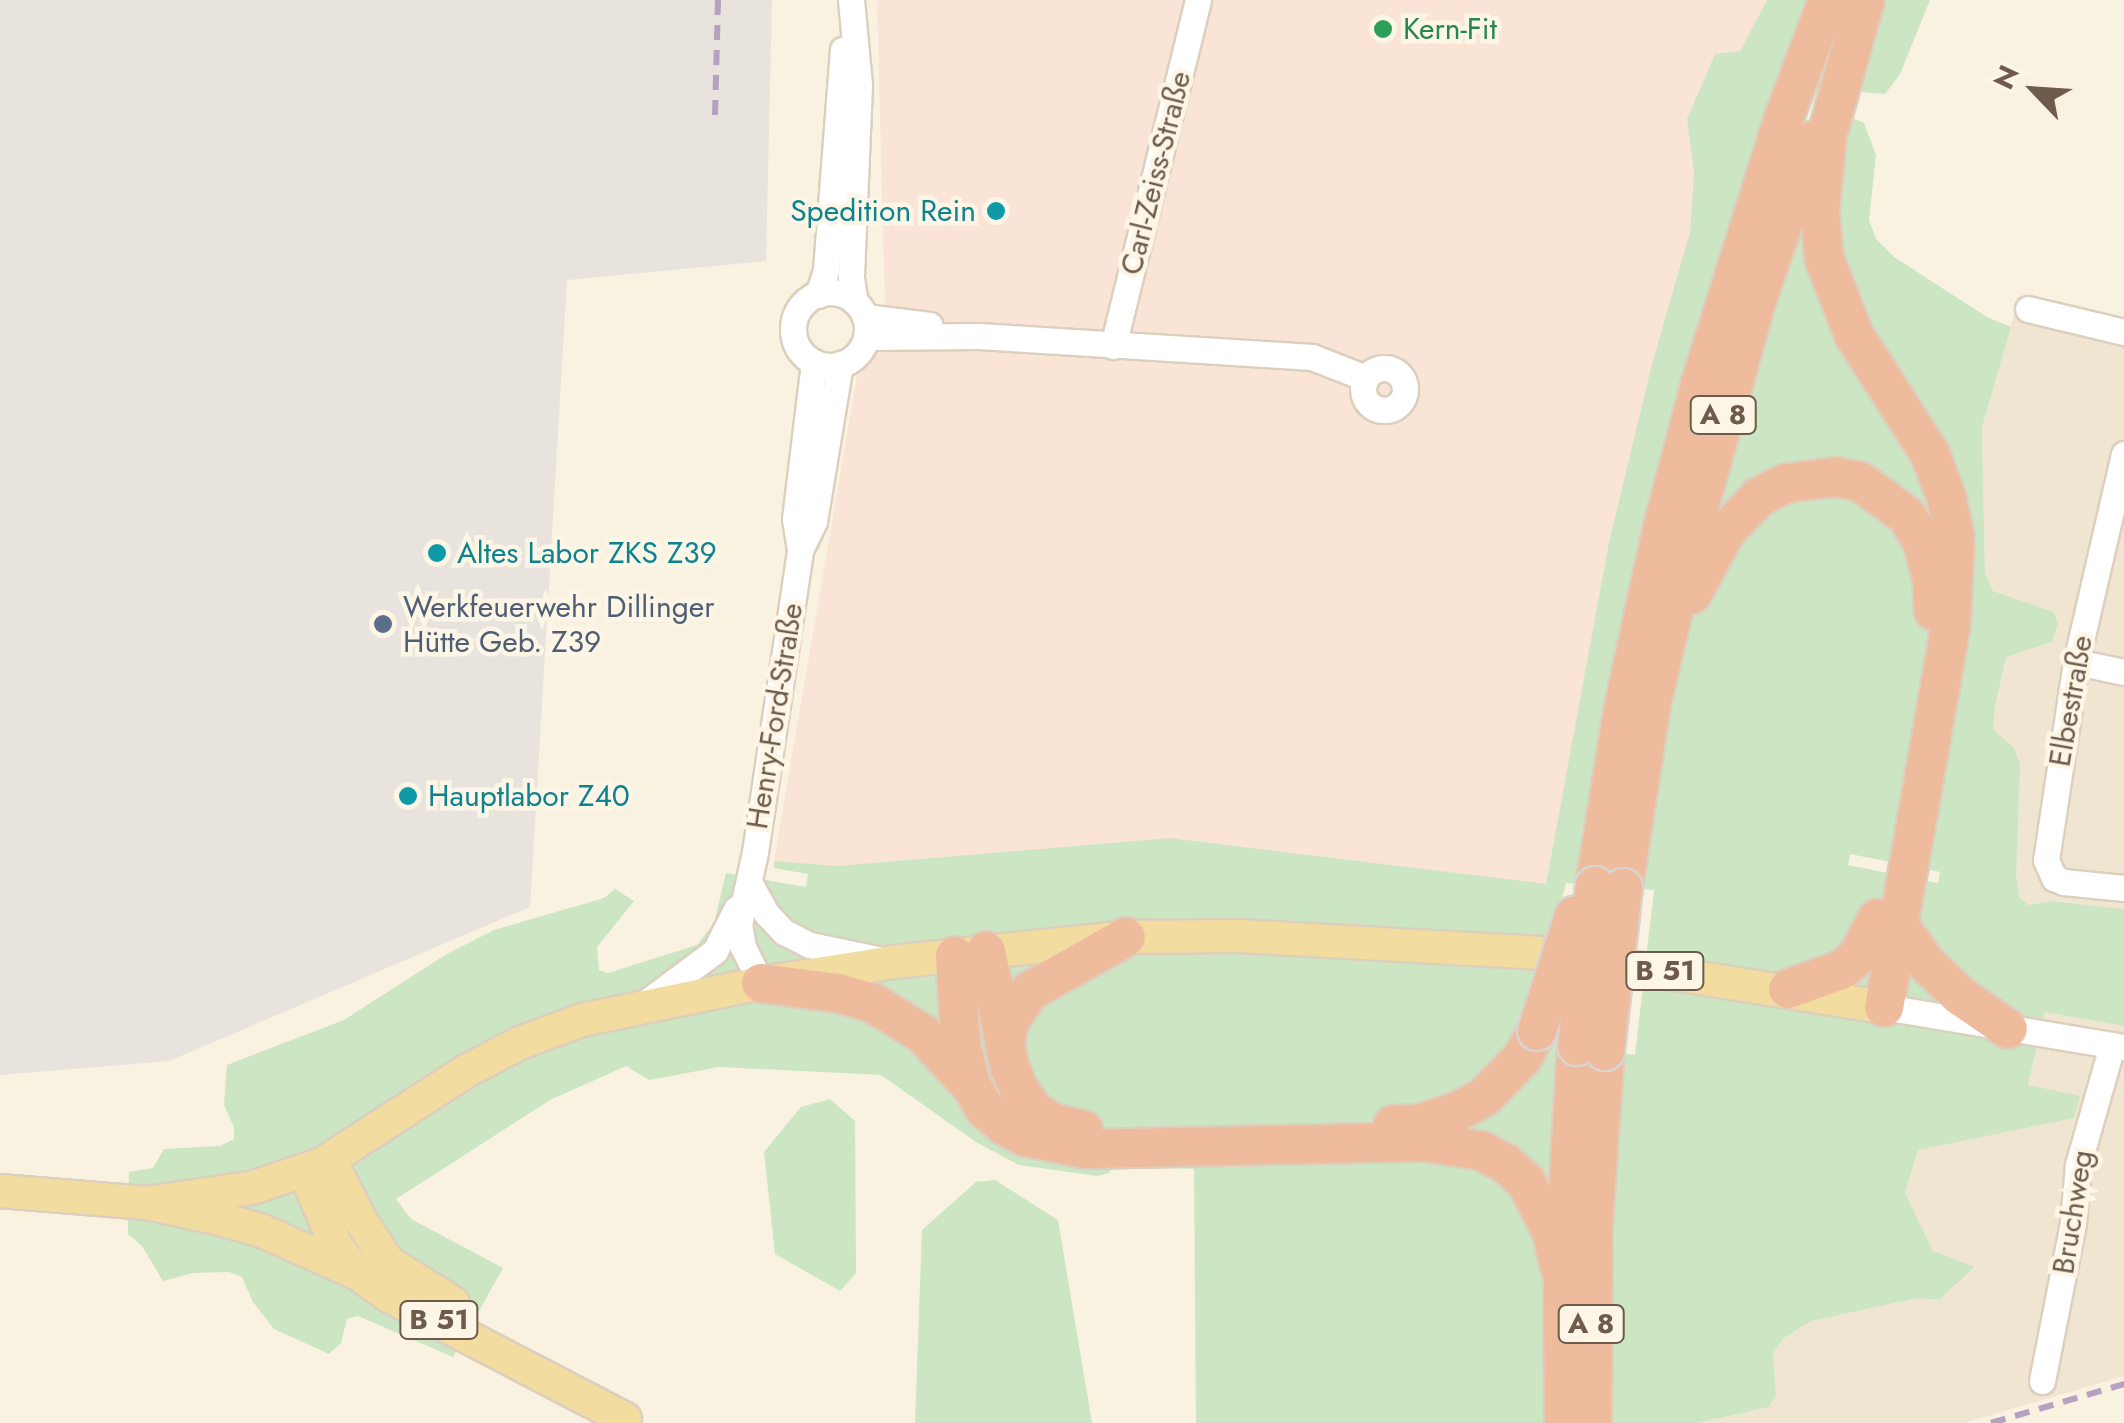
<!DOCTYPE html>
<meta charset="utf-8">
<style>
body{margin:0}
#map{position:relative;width:2124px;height:1423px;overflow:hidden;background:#f9f2e1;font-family:Jost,sans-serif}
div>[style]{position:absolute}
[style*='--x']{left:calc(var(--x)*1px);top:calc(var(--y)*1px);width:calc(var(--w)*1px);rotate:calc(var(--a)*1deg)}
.residential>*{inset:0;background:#f0e5d0}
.commercial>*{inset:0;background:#f9e4d6}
.industrial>*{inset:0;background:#e8e3dc}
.green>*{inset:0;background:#cce5c2}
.roads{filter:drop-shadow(2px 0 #dccfbe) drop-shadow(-2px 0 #dccfbe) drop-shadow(0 2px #dccfbe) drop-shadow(0 -2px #dccfbe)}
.minor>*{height:25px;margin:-12.5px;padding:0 12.5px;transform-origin:12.5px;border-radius:12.5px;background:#fff}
.minor>.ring{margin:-12.5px;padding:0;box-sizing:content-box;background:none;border:25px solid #fff;border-radius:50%}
.major>*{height:32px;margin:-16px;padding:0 16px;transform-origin:16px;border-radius:16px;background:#f2dc9f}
.highway>*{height:38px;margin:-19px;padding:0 19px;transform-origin:19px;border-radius:19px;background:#eebb9d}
.rail>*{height:6px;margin-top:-3px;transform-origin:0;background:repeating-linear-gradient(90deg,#b6a2c0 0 15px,transparent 0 25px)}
.bridges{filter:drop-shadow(2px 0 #d9d4d0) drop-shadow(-2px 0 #d9d4d0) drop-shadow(0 2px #d9d4d0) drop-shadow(0 -2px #d9d4d0)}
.highway-bridge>*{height:38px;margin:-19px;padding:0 19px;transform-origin:19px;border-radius:19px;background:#eebb9d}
.dots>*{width:28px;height:28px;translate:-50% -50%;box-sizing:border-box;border:5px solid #fdf6e7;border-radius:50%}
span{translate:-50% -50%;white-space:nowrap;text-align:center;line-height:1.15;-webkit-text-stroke:9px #fdf6e7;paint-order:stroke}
.shield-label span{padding:2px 8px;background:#fdf6e7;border:2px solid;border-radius:8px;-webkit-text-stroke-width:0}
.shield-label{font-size:28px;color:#6e5b4b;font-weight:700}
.leisure-label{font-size:30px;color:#27864d}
.left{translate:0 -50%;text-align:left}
.street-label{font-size:30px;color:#6e5b4b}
.culture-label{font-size:30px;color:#0d838f}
.right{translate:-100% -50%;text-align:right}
.service-label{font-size:30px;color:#4e5e75}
.north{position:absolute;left:1984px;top:40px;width:100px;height:100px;-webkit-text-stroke:8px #fdf6e7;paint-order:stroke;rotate:295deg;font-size:28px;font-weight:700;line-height:40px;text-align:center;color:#6e5b4b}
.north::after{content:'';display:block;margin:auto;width:35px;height:45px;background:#6e5b4b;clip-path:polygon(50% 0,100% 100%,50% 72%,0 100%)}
</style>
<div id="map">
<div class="residential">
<i style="clip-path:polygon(2019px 297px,2124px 320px,2124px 909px,2052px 901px,2028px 905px,2020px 898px,2016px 876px,2014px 748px,1993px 729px,1995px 707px,2006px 657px,2052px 642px,2058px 624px,2054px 612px,1993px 591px,1985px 574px,1982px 427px)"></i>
<i style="clip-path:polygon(2045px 1012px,2124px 1026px,2124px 1376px,1964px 1423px,1698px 1423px,1769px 1407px,1776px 1394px,1773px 1353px,1784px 1338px,1811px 1321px,1918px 1298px,1939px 1300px,1975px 1268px,1933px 1252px,1905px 1193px,1918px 1149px,2074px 1118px,2079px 1096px,2028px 1086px)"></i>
</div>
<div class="commercial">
<i style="clip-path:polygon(877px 0,1767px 0,1740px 51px,1687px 119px,1694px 173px,1690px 232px,1652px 364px,1609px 542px,1546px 885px,1169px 838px,837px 866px,774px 861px,857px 376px,880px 342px,885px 305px)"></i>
</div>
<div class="industrial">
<i style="clip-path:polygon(0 0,772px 0,766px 261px,567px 280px,530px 907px,169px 1061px,0 1075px)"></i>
</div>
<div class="green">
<i style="clip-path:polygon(evenodd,1767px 0,1930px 0,1900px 74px,1885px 94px,1861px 92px,1869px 65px,1793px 39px,1767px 114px,1843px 140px,1852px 118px,1864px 123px,1876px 155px,1869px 220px,1876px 239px,1894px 257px,1987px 317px,2011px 327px,1982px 427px,1985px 574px,1993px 591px,2054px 612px,2058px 624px,2052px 642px,2006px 657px,1995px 707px,1993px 729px,2014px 748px,2020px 764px,2016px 876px,2020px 898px,2028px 905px,2052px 901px,2124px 909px,2124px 1026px,2045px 1012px,2028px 1085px,2080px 1096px,2074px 1118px,1918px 1150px,1905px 1193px,1933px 1251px,1975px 1267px,1939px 1300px,1918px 1298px,1811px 1321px,1784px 1338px,1773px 1353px,1776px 1395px,1769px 1407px,1698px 1423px,1196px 1423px,1194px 1169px,1113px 1166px,1109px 1173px,1097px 1176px,1019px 1165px,976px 1142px,881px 1075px,719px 1067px,649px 1080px,626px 1066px,550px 1100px,396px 1199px,411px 1219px,503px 1268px,453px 1357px,358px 1316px,347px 1319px,341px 1343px,329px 1354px,274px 1329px,253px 1302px,242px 1277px,229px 1272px,193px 1273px,163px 1281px,142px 1246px,128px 1234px,129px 1172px,153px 1168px,164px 1149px,220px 1146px,234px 1139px,234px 1127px,224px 1105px,227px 1065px,344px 1020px,445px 955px,494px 930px,604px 898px,615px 889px,634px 901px,597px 947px,599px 970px,608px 973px,697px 945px,714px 923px,726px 873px,806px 887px,808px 874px,774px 868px,774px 861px,837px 866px,1169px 838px,1546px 884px,1609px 542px,1652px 364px,1690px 232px,1694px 173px,1687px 119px,1715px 54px,1740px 51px,1767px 0,1850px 854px,1940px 872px,1938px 883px,1848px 865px,1850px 854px,1767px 0,1566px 883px,1654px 890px,1635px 1055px,1577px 1046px,1537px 1031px,1541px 979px,1566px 883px)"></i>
<i style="clip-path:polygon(830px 1099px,855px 1121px,856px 1273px,840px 1291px,775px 1254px,764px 1152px,801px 1107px)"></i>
<i style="clip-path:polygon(995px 1180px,1058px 1220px,1092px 1423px,915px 1423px,922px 1230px,976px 1182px)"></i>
</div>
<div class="roads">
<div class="minor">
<i style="--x:851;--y:0;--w:85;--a:84.6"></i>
<i style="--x:859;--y:85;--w:193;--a:92.4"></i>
<i style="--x:851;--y:278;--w:24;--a:81"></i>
<i class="ring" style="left:793px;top:292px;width:49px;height:49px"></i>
<i style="--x:818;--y:295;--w:26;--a:-72"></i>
<i style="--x:826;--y:270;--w:221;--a:-85.6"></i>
<i style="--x:2028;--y:309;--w:99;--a:13.5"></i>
<i style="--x:865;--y:317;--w:65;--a:7"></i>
<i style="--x:866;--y:337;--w:113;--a:-0.5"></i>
<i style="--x:979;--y:336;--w:334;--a:3.6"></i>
<i style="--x:1312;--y:357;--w:58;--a:21.3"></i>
<i style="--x:1113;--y:346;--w:356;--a:-76.2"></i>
<i class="ring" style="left:1363px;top:368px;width:17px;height:17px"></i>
<i style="--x:2124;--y:454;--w:213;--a:103"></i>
<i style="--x:2076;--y:662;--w:200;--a:98.6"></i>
<i style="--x:2046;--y:860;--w:20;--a:66"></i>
<i style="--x:2054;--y:878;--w:11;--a:22"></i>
<i style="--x:2064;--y:882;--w:60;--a:5.7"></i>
<i style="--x:800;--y:550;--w:31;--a:-99"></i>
<i style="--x:795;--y:519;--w:158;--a:-83.1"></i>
<i style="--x:2076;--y:662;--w:49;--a:11.8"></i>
<i style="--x:749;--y:882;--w:37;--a:61"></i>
<i style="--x:767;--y:914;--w:25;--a:47"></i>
<i style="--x:784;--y:932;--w:29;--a:27"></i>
<i style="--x:810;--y:945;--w:69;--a:11.6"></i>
<i style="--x:761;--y:983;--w:40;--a:-116.6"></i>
<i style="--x:743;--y:947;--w:22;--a:-100"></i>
<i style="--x:739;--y:925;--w:75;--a:-77.6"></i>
<i style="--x:755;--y:852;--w:305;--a:-81.5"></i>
<i style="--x:800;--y:550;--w:32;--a:-64"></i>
<i style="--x:814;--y:521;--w:159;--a:-80.6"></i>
<i style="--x:645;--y:1003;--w:87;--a:-36.6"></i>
<i style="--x:715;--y:951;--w:47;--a:-63.4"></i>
<i style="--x:1884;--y:1007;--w:243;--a:9.5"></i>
<i style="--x:2042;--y:1381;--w:161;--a:-78.9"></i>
<i style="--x:2073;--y:1223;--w:58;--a:-85.1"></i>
<i style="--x:2078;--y:1165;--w:124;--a:-74.1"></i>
</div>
<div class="major">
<i style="--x:330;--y:1160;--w:68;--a:63.1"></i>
<i style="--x:361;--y:1221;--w:49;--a:56.6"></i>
<i style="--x:388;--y:1262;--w:77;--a:32.2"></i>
<i style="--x:304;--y:1170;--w:85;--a:67.1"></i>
<i style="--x:337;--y:1248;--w:35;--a:50"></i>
<i style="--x:360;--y:1275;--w:36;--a:36"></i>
<i style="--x:389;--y:1296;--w:266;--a:27.5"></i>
<i style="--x:0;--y:1191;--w:147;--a:4.7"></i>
<i style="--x:147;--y:1203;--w:83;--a:12.5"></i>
<i style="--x:228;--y:1221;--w:33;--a:16"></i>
<i style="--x:260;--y:1230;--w:105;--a:24.1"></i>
<i style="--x:147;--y:1203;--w:109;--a:-8.4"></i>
<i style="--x:255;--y:1187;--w:71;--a:-18.9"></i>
<i style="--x:322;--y:1164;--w:174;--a:-32.8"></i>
<i style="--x:468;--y:1070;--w:59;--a:-27.4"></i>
<i style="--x:520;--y:1043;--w:66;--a:-20.4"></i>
<i style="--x:582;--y:1020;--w:183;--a:-11.7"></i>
<i style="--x:761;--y:983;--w:134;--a:-9"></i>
<i style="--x:893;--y:962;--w:234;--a:-6.1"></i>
<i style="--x:1126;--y:937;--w:112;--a:-0.5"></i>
<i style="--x:1238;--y:936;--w:304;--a:3.2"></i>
<i style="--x:1542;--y:953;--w:346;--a:9"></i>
</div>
<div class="highway">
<i style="--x:1865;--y:0;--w:140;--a:105.7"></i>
<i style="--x:1827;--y:135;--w:77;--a:95.2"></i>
<i style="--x:1820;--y:212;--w:46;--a:85"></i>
<i style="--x:1824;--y:258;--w:83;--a:68.7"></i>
<i style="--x:1854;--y:335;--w:141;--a:57.4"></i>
<i style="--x:1930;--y:454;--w:45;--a:69.1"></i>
<i style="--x:1946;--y:496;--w:42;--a:77.6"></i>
<i style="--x:1955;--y:537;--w:87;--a:92.6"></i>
<i style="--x:1951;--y:624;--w:389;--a:99.9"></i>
<i style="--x:1692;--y:594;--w:72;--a:-61.6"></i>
<i style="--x:1726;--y:531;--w:47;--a:-45.9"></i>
<i style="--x:1759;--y:497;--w:31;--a:-27"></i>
<i style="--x:1787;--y:483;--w:49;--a:-7"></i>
<i style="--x:1836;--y:477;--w:25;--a:11"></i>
<i style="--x:1861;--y:482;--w:57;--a:36.5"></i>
<i style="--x:1907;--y:516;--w:29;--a:59"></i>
<i style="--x:1922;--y:541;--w:38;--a:75"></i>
<i style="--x:1932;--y:578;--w:33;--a:87"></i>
<i style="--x:1595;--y:886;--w:177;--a:-80.9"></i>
<i style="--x:1623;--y:711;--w:185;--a:-77.8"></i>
<i style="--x:1662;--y:530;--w:153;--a:-75.2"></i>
<i style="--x:1701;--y:382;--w:275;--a:-72.6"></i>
<i style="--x:1783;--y:120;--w:128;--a:-69.4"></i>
<i style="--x:1623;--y:888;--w:185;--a:-81.3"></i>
<i style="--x:1651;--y:705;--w:174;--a:-76.7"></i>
<i style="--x:1691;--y:536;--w:243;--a:-74.5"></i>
<i style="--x:1756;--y:302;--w:170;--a:-71.1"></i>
<i style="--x:1896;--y:921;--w:50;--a:54.7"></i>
<i style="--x:1925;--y:962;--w:49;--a:44.2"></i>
<i style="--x:1960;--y:996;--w:58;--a:34.5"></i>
<i style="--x:986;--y:951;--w:119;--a:78.4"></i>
<i style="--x:1010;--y:1068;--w:23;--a:67"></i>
<i style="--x:1019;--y:1089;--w:27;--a:56"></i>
<i style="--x:1034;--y:1111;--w:22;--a:32"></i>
<i style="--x:1053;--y:1123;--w:31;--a:13"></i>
<i style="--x:955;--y:956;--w:90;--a:86.2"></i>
<i style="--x:961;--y:1046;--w:40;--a:75.6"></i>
<i style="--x:971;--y:1085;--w:28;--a:60"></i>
<i style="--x:985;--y:1109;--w:26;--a:40"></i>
<i style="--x:1005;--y:1126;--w:24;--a:28"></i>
<i style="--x:1026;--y:1137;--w:60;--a:11.5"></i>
<i style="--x:1085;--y:1149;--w:341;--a:-1.2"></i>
<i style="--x:1426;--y:1142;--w:57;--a:9.1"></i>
<i style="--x:1482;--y:1151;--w:26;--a:28"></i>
<i style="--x:1505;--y:1163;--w:28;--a:42"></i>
<i style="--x:1526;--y:1182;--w:54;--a:62.5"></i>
<i style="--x:1551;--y:1230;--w:50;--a:76.2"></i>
<i style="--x:761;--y:983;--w:78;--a:7.4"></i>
<i style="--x:838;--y:993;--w:36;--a:16"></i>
<i style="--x:873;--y:1003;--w:59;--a:31.8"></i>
<i style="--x:923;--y:1034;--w:69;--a:47.3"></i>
<i style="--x:1788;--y:989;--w:56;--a:-19.7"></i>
<i style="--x:1841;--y:970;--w:22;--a:-39"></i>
<i style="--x:1858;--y:956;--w:42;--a:-62.8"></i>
<i style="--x:1005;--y:1042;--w:21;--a:-79"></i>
<i style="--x:1009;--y:1021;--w:37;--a:-55"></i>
<i style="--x:1030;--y:991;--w:110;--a:-29.4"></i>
<i style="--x:1393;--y:1125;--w:26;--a:-2"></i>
<i style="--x:1419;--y:1124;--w:40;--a:-18"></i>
<i style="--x:1457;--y:1112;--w:31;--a:-29"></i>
<i style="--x:1484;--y:1097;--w:54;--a:-45.7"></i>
<i style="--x:1522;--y:1058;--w:31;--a:-61"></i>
<i style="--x:1564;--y:1423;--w:144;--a:-90.4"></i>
<i style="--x:1563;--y:1279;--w:233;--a:-86.6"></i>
<i style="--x:1592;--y:1423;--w:198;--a:-89.7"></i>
<i style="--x:1593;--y:1225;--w:174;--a:-86.1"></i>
</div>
</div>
<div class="rail">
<i style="--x:715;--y:115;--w:115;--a:-88.5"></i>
<i style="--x:1991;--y:1423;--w:139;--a:-16.3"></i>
</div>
<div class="bridges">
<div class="highway-bridge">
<i style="--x:1537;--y:1031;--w:121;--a:-72.2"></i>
<i style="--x:1577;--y:1046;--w:161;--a:-83.6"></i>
<i style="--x:1605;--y:1051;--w:164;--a:-83.7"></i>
</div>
</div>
<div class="dots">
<i style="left:1383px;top:29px;background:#2e9e5b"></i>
<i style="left:996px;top:211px;background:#0f9aa8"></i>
<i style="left:437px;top:553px;background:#0f9aa8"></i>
<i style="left:383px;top:624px;background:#5c6f8a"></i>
<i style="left:408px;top:796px;background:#0f9aa8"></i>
</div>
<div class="shield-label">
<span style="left:1723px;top:415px">A 8</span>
<span style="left:1665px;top:971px">B 51</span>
<span style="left:439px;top:1320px">B 51</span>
<span style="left:1591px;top:1324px">A 8</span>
</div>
<div class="leisure-label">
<span class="left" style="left:1403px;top:29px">Kern-Fit</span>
</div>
<div class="street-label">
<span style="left:1156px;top:173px;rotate:-76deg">Carl-Zeiss-Straße</span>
<span style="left:2071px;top:701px;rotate:-80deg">Elbestraße</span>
<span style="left:775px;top:716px;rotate:-81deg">Henry-Ford-Straße</span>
<span style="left:2073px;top:1212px;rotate:-81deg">Bruchweg</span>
</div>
<div class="culture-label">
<span class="right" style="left:976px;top:211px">Spedition Rein</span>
<span class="left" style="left:457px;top:553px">Altes Labor ZKS Z39</span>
<span class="left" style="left:428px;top:796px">Hauptlabor Z40</span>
</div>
<div class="service-label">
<span class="left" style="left:403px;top:624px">Werkfeuerwehr Dillinger<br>Hütte Geb. Z39</span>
</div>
<div class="north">N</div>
</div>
